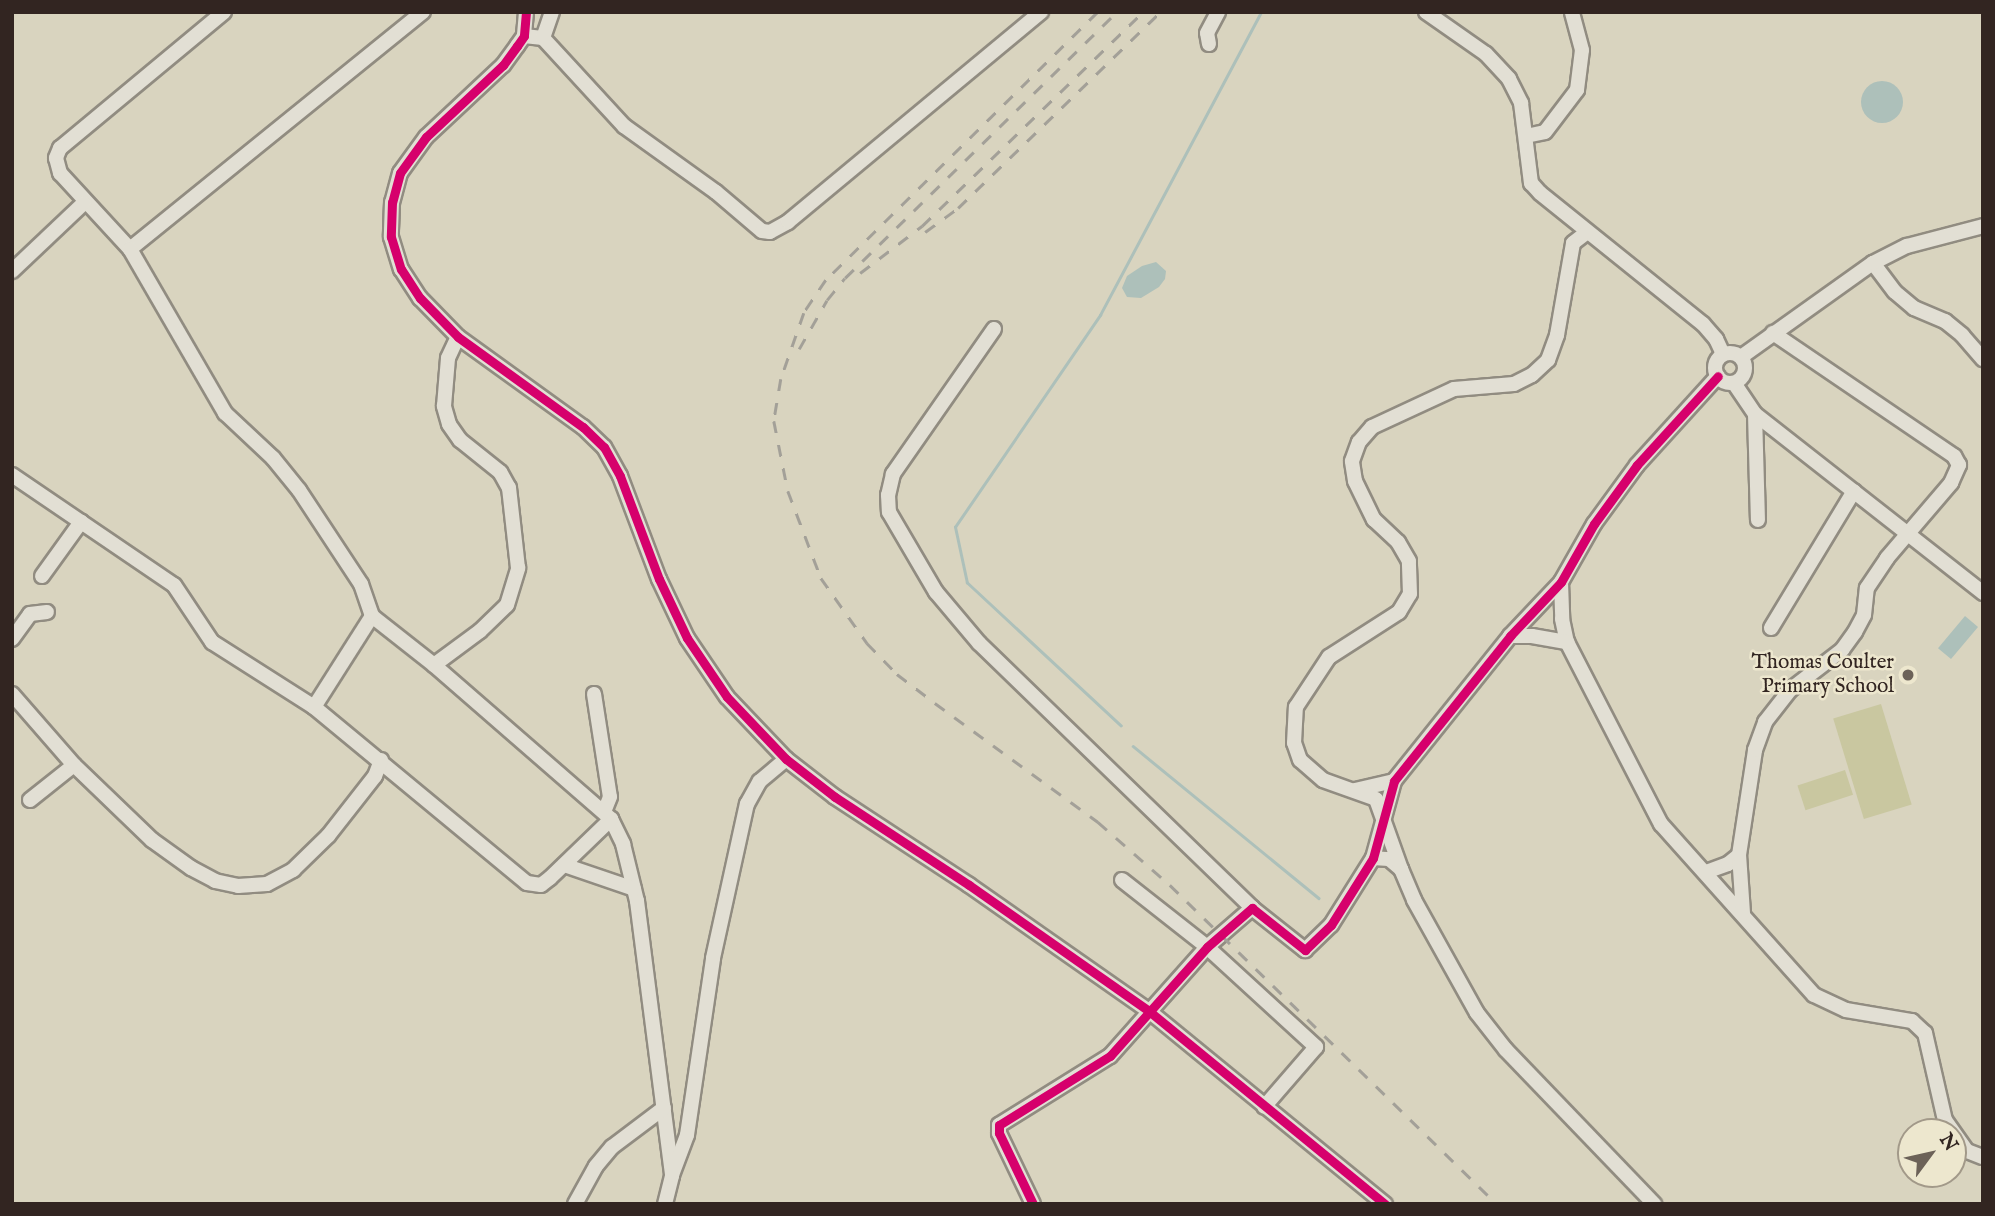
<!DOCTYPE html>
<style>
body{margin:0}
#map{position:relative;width:1995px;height:1216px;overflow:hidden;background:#d9d4bf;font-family:"IM FELL English",serif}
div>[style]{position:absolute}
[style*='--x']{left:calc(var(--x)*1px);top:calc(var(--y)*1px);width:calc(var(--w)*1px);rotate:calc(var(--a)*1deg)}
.green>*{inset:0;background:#c9c7a0;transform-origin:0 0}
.water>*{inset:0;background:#adc0ba;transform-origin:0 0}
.round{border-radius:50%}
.stream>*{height:2.5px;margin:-1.25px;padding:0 1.25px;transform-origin:1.25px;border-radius:1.25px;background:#adc0ba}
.roads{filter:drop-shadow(2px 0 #918c81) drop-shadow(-2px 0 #918c81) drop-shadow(0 2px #918c81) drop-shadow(0 -2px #918c81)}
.minor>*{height:14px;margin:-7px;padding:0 7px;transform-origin:7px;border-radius:7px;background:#e2dfd4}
.minor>.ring{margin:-7px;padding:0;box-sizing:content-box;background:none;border:14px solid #e2dfd4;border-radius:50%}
.rail>*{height:2.5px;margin-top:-1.25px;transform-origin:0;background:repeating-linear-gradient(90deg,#a3a098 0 12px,transparent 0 24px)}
.cycleway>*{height:9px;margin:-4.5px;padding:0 4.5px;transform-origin:4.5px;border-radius:4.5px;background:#d6006c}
.dots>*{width:19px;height:19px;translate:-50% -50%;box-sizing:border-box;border:4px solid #ede7ce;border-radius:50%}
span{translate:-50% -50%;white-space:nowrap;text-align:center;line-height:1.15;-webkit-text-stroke:5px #ede7ce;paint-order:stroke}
.poi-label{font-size:21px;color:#322521}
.right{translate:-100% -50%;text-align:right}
.frame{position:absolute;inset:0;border:14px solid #322521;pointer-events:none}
.north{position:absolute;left:1897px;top:1118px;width:70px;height:70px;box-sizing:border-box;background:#ede7ce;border:2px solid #a29989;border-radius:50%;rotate:57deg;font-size:19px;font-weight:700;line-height:28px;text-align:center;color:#322521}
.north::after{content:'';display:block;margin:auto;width:24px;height:32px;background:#6c6258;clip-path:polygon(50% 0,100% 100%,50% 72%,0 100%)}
</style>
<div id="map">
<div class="green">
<i style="left:1881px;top:704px;width:105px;height:50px;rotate:73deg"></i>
<i style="left:1845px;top:770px;width:26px;height:50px;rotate:72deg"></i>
</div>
<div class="water">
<i class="round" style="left:1861px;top:81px;width:42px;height:42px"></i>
<i style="clip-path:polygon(1156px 262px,1166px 271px,1165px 279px,1159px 287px,1141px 298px,1127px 297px,1122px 288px,1127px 276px,1142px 266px)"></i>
<i style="left:1965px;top:616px;width:17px;height:42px;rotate:40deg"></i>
</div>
<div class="stream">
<i style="--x:1121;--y:726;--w:210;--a:-137.1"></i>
<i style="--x:967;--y:583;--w:57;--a:-102.1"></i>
<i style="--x:955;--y:527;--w:257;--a:-55.6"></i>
<i style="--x:1100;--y:315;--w:343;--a:-62"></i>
<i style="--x:1133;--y:746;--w:240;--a:39.3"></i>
</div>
<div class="roads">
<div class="minor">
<i style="--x:224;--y:12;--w:213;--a:140.3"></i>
<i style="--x:60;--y:148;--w:11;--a:112"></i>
<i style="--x:56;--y:158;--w:16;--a:75"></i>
<i style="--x:60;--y:173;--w:103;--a:47.4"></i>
<i style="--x:130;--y:249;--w:377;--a:-39"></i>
<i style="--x:526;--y:12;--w:24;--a:95"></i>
<i style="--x:524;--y:36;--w:12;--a:125"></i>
<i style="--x:517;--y:46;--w:24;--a:126"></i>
<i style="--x:503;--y:65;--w:105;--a:136.9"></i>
<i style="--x:426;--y:137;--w:44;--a:125.8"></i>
<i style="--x:400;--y:173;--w:30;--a:105"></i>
<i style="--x:392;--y:202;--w:35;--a:92"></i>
<i style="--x:391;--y:237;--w:34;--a:73"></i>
<i style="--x:401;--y:269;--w:35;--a:57"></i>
<i style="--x:420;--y:298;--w:54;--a:45.7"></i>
<i style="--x:458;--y:337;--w:154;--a:35.8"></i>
<i style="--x:583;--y:427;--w:29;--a:44"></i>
<i style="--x:604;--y:447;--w:33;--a:61"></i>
<i style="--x:620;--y:476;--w:110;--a:69.3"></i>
<i style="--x:659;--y:579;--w:65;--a:64.6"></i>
<i style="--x:687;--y:638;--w:71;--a:55.9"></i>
<i style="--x:727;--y:697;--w:86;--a:46.4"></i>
<i style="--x:786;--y:759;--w:62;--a:37.8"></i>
<i style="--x:835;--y:797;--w:160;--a:33.3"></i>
<i style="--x:969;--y:885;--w:220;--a:35"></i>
<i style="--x:1149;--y:1011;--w:305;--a:39.3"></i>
<i style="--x:1426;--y:12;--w:73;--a:35"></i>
<i style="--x:1486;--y:54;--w:34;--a:47"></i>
<i style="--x:1509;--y:79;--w:27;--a:63"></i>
<i style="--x:1521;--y:103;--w:81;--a:82.9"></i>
<i style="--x:1531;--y:183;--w:13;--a:48"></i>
<i style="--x:1540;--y:193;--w:209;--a:38.8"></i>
<i style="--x:1703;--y:324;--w:20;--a:49"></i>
<i style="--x:1716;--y:339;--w:17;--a:65"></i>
<i style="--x:524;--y:36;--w:19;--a:6"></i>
<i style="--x:543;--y:38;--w:120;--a:47.4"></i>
<i style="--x:624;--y:126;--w:113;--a:35.7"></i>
<i style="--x:716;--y:192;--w:60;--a:40.3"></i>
<i style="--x:762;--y:231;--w:8;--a:7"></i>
<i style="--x:770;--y:232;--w:21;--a:-29"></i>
<i style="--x:788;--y:222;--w:329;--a:-39.7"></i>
<i style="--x:543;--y:38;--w:28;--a:-71"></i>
<i style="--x:1209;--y:44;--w:11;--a:-100"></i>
<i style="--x:1207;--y:33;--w:24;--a:-62"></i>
<i style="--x:1526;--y:136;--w:19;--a:-12"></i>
<i style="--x:1545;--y:132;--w:53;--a:-52.7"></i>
<i style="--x:1577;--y:90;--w:40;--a:-82.9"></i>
<i style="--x:1582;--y:50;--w:39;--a:-105"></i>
<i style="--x:130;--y:249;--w:190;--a:59.9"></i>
<i style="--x:225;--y:413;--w:66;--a:43.2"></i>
<i style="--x:273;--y:458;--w:41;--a:50.9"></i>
<i style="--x:299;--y:490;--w:113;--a:56.6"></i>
<i style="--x:361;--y:584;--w:34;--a:71"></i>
<i style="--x:372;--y:616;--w:79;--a:38.3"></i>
<i style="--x:434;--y:665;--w:235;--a:41"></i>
<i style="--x:611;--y:819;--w:28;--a:64"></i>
<i style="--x:623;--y:844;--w:59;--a:76.2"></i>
<i style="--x:637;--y:901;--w:277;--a:82.7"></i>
<i style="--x:672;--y:1176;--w:29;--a:104"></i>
<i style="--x:1873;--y:263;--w:36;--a:53"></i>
<i style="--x:1895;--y:292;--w:25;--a:40"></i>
<i style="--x:1914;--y:308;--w:34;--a:23"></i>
<i style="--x:1945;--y:321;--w:22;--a:39"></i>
<i style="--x:1962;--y:335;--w:32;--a:49"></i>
<i style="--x:12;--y:271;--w:99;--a:-43.4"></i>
<i style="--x:994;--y:329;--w:177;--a:124.9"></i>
<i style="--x:893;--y:474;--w:22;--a:103"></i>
<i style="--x:888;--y:495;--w:17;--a:87"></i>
<i style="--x:889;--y:512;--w:93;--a:59.6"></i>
<i style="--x:936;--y:592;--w:67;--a:49.9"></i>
<i style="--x:979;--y:643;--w:380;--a:44.1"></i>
<i class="ring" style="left:1715px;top:353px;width:16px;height:16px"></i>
<i style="--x:1741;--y:357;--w:162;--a:-35.5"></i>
<i style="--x:1873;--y:263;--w:38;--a:-27"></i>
<i style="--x:1907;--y:246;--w:79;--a:-14.7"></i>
<i style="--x:1734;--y:383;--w:37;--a:56"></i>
<i style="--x:1755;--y:414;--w:290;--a:38.1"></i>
<i style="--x:1755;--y:414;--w:106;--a:88.4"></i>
<i style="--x:12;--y:475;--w:196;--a:34.2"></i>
<i style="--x:174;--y:585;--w:69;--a:56.3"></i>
<i style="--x:212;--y:642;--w:121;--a:32.5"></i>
<i style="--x:314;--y:707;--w:276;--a:39.6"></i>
<i style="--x:527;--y:883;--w:14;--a:8"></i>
<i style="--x:541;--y:885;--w:11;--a:-38"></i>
<i style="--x:550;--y:878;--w:85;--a:-44"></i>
<i style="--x:42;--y:576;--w:67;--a:-54.2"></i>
<i style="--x:1561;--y:582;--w:37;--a:88"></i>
<i style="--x:1562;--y:619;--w:24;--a:78"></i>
<i style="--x:1567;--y:642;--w:205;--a:62.7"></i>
<i style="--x:1661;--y:824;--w:229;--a:48.2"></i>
<i style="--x:1814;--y:995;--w:35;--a:25"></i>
<i style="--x:1846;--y:1010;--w:67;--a:9.5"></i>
<i style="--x:1912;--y:1021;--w:18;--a:43"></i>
<i style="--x:1925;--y:1033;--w:89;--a:77.1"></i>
<i style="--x:1945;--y:1120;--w:38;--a:55"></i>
<i style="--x:1967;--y:1151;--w:17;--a:21"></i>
<i style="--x:1771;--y:628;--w:160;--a:-58.8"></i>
<i style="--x:1510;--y:636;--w:22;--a:0"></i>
<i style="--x:1532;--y:636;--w:36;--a:10"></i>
<i style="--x:12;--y:639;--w:31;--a:-54"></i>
<i style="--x:30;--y:614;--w:17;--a:-7"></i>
<i style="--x:434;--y:665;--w:57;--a:-36.5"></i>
<i style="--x:480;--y:631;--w:37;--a:-44"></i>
<i style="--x:507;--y:605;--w:39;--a:-73"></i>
<i style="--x:518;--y:568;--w:81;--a:-96.4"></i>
<i style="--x:509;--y:488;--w:18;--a:-119"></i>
<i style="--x:500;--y:472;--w:51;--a:-141.3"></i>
<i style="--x:460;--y:440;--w:19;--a:-125"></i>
<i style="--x:449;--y:424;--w:19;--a:-106"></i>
<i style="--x:444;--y:406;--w:48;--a:-85.2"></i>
<i style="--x:448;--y:358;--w:23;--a:-65"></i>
<i style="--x:12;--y:694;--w:94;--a:48.9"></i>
<i style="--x:74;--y:765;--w:108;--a:43.9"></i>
<i style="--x:152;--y:840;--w:48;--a:35.7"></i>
<i style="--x:191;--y:868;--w:27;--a:28"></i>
<i style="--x:215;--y:881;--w:24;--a:12"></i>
<i style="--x:238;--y:886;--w:29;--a:-4"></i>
<i style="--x:267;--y:884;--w:30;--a:-28"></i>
<i style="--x:293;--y:870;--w:49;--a:-44.2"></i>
<i style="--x:328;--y:836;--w:76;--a:-51.9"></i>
<i style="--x:375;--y:776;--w:17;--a:-69"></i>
<i style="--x:594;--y:694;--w:104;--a:81.2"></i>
<i style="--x:610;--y:797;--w:16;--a:112"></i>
<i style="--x:314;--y:707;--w:108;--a:-57.5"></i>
<i style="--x:1355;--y:790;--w:40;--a:-13"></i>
<i style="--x:30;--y:800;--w:56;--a:-38.5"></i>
<i style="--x:1373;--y:858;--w:16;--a:4"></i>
<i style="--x:1389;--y:859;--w:16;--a:40"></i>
<i style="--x:1401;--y:869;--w:34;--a:67"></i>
<i style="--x:1414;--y:900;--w:129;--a:60.9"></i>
<i style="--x:1477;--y:1013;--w:47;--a:51.9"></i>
<i style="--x:1506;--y:1050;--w:214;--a:46.1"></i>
<i style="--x:564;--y:865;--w:74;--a:18.9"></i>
<i style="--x:1401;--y:869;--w:74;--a:-109.7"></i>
<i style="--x:1376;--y:799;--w:56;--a:-160.3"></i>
<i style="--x:1323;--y:780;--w:30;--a:-139"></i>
<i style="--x:1300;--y:760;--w:18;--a:-109"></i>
<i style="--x:1294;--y:743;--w:36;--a:-87"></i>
<i style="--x:1296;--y:707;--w:60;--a:-56.6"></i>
<i style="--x:1329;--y:657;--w:83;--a:-32.7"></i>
<i style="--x:1399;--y:612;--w:21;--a:-59"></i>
<i style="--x:1410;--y:594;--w:33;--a:-92"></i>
<i style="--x:1409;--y:561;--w:22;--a:-120"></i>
<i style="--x:1398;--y:542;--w:33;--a:-137"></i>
<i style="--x:1374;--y:520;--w:43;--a:-116"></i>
<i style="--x:1355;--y:481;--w:20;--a:-99"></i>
<i style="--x:1352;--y:461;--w:20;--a:-70"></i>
<i style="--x:1359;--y:442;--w:20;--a:-49"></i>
<i style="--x:1372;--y:427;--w:90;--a:-24.9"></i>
<i style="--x:1454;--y:389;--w:60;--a:-4.8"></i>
<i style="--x:1514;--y:384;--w:20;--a:-27"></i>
<i style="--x:1532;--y:375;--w:22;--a:-43"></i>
<i style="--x:1548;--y:360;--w:27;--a:-70"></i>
<i style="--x:1557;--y:335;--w:93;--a:-80.1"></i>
<i style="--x:1573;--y:243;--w:16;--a:-38"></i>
<i style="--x:1706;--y:872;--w:23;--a:-20"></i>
<i style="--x:1728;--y:864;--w:14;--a:-39"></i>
<i style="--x:1122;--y:880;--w:108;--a:38.2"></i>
<i style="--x:1207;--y:947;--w:148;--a:42.5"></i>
<i style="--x:1316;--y:1047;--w:79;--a:130.9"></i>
<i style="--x:1743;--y:913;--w:58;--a:-93.9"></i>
<i style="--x:1739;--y:855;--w:106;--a:-81.3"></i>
<i style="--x:1755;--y:750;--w:30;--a:-70"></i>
<i style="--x:1765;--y:722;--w:41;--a:-52"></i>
<i style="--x:1790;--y:690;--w:66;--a:-37.6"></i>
<i style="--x:1842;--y:650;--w:22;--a:-54"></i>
<i style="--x:1855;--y:632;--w:19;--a:-62"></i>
<i style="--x:1864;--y:615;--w:27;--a:-84"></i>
<i style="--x:1867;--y:588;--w:36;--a:-56"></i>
<i style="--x:1887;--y:558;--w:99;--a:-49.5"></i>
<i style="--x:1951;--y:483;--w:20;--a:-66"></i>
<i style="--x:1959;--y:465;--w:10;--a:-119"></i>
<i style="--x:1954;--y:456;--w:219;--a:-145.8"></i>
<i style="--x:672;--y:1175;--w:43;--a:-69.4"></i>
<i style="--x:687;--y:1135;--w:179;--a:-81.6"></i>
<i style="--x:713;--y:958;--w:158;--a:-77.6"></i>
<i style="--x:747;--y:804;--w:26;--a:-61"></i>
<i style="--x:760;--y:781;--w:34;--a:-40"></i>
<i style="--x:575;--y:1204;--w:43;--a:-61.1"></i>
<i style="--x:596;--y:1166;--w:25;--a:-50"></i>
<i style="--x:612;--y:1147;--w:65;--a:-36.9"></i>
<i style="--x:1033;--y:1204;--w:79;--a:-115.6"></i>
<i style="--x:999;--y:1133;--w:8;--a:-90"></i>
<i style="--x:999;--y:1125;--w:131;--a:-31.9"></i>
<i style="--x:1110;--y:1056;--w:146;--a:-48.3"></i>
<i style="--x:1207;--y:947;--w:60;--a:-40.9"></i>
<i style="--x:1252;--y:908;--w:68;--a:38.4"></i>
<i style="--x:1305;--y:950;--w:36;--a:-44"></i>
<i style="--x:1331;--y:925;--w:79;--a:-57.9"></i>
<i style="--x:1373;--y:858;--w:80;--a:-74.7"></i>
<i style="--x:1394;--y:781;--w:186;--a:-51.3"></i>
<i style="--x:1510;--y:636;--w:74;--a:-46.6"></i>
<i style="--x:1561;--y:582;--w:67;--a:-60.4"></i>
<i style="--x:1594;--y:524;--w:73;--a:-53.9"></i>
<i style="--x:1637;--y:465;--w:120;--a:-47.7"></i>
</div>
</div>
<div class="rail">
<i style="--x:1098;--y:12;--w:382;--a:135.4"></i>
<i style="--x:826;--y:280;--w:40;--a:124"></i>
<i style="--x:804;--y:313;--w:70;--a:109.2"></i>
<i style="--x:781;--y:379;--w:43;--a:99.5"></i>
<i style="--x:774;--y:421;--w:71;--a:78.7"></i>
<i style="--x:788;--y:491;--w:93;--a:69.2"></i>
<i style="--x:821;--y:578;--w:80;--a:54.7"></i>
<i style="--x:867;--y:643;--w:43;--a:45.9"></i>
<i style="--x:897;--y:674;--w:48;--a:37.3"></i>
<i style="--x:935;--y:703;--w:202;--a:36.1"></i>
<i style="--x:1098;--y:822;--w:96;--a:41.2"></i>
<i style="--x:1170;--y:885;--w:457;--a:44.3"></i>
<i style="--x:925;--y:232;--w:41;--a:-36"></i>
<i style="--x:958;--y:208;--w:281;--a:-44.1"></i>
<i style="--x:860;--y:273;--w:78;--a:-37.2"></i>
<i style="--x:922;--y:226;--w:308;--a:-44.1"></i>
<i style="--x:799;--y:349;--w:56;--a:-60.3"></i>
<i style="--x:827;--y:300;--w:28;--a:-51"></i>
<i style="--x:845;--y:278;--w:380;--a:-44.4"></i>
</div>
<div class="cycleway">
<i style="--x:526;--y:12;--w:24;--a:95"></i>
<i style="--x:524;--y:36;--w:12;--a:125"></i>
<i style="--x:517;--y:46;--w:24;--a:126"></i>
<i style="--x:503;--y:65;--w:105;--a:136.9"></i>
<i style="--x:426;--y:137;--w:44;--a:125.8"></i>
<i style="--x:400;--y:173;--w:30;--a:105"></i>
<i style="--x:392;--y:202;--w:35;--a:92"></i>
<i style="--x:391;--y:237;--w:34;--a:73"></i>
<i style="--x:401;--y:269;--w:35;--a:57"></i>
<i style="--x:420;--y:298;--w:54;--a:45.7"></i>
<i style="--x:458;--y:337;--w:154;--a:35.8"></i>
<i style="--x:583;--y:427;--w:29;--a:44"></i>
<i style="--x:604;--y:447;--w:33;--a:61"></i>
<i style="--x:620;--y:476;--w:110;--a:69.3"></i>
<i style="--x:659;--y:579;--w:65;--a:64.6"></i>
<i style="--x:687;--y:638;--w:71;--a:55.9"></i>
<i style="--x:727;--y:697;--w:86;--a:46.4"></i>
<i style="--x:786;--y:759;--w:62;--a:37.8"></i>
<i style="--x:835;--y:797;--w:160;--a:33.3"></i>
<i style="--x:969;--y:885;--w:220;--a:35"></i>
<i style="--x:1149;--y:1011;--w:305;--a:39.3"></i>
<i style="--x:1033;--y:1204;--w:79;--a:-115.6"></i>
<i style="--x:999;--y:1133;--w:8;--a:-90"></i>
<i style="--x:999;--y:1125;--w:131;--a:-31.9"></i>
<i style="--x:1110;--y:1056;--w:146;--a:-48.3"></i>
<i style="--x:1207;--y:947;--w:60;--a:-40.9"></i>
<i style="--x:1252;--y:908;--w:68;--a:38.4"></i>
<i style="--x:1305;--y:950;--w:36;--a:-44"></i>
<i style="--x:1331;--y:925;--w:79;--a:-57.9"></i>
<i style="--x:1373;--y:858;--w:80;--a:-74.7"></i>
<i style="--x:1394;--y:781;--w:186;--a:-51.3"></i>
<i style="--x:1510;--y:636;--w:74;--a:-46.6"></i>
<i style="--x:1561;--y:582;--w:67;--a:-60.4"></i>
<i style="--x:1594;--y:524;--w:73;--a:-53.9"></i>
<i style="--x:1637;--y:465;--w:120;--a:-47.7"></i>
</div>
<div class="dots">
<i style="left:1908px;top:675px;background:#6c6258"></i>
</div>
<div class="poi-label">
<span class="right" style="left:1894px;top:675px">Thomas Coulter<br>Primary School</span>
</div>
<div class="frame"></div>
<div class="north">N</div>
</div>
